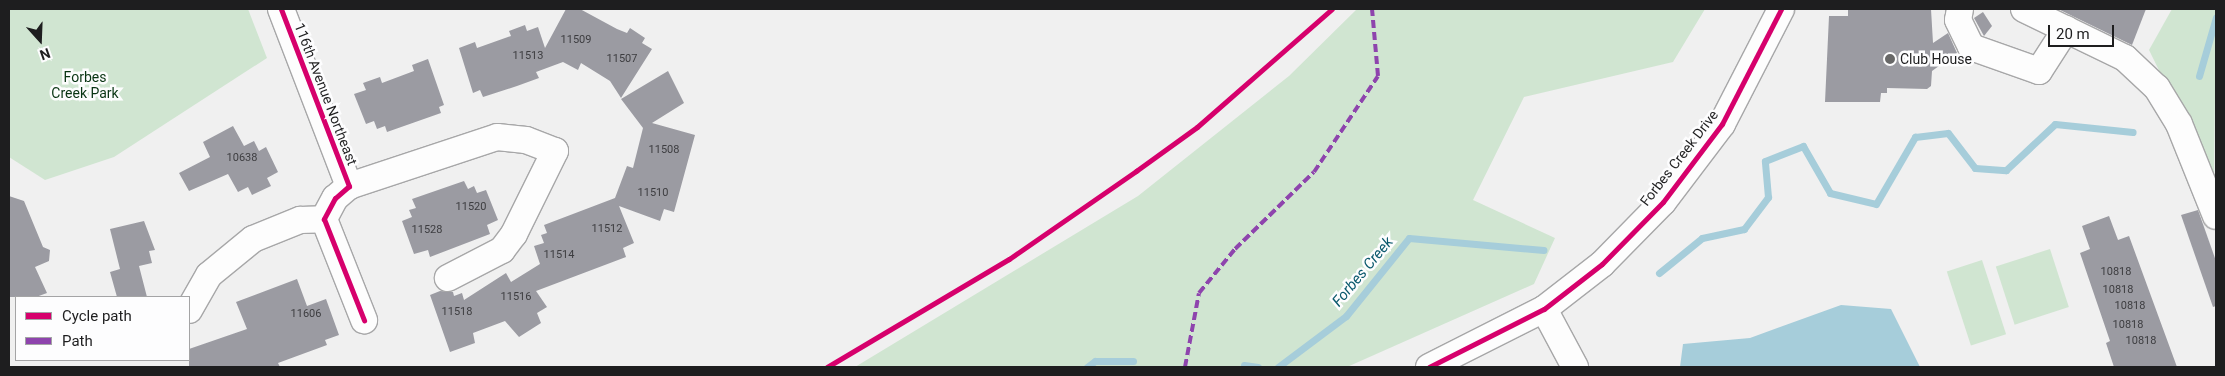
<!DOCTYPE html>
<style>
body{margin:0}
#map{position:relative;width:2225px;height:376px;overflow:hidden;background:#f0f0f0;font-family:Roboto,sans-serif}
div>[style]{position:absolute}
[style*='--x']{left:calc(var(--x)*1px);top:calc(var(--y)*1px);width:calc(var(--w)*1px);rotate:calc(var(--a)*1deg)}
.green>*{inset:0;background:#d0e5d1;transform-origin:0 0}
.water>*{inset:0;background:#a6cdda}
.stream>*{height:7px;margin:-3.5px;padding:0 3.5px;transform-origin:3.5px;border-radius:3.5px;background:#a6cdda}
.building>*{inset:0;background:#9b9ba2}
.roads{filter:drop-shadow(1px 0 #a7a7a8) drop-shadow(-1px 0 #a7a7a8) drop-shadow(0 1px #a7a7a8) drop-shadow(0 -1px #a7a7a8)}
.minor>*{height:26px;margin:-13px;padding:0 13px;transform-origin:13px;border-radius:13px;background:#fdfdfd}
.quiet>*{height:4px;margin-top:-2px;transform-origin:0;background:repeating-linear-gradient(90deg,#8e44ad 0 8px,transparent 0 12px)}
.cycleway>*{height:5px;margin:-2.5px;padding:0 2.5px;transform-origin:2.5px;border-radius:2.5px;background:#d6006c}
.dots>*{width:14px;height:14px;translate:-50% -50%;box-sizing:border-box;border:2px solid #fdfdfe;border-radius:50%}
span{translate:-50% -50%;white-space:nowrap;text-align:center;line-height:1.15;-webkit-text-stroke:5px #fdfdfe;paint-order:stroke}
.number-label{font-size:11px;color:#3d3d40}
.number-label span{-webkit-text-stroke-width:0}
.poi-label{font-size:14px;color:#1e1e1f}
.left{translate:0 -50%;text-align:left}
.park-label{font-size:14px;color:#083412}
.street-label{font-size:14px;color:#1e1e1f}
.water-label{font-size:15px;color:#0b596d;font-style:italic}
.frame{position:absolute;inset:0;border:10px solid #1e1e1f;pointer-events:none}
.legend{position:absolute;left:15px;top:296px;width:175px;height:65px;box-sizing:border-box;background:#fdfdfe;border:1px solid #a4a4a5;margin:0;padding:6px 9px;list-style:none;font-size:15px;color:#1e1e1f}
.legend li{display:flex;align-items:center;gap:10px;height:25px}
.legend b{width:25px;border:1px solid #a4a4a5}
.north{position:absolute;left:15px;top:15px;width:50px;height:50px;-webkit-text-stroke:4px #fdfdfe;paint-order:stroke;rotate:160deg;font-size:14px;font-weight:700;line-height:20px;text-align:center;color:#1e1e1f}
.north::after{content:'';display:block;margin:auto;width:18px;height:22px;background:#1e1e1f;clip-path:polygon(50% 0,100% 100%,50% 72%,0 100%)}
.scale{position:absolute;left:2048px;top:25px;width:66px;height:22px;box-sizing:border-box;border:2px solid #1e1e1f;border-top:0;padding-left:6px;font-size:15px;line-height:18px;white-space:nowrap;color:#1e1e1f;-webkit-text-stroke:4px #fdfdfe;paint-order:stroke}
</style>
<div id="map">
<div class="green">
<i style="clip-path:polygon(9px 9px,248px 9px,267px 58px,114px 157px,45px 180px,9px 157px)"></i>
<i style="clip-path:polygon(1357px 9px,1705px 9px,1673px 62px,1524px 97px,1473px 200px,1555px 238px,1534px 284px,1347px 367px,855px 367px,1138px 196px,1289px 76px)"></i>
<i style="clip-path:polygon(2172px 9px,2216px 9px,2214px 182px,2149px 50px)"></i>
<i style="left:2050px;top:249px;width:61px;height:57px;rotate:72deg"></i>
<i style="left:1982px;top:260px;width:78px;height:37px;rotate:72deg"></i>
</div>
<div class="water">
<i style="clip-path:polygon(1841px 305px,1891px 309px,1920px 367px,1680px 367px,1683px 344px,1750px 338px)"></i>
</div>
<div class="stream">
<i style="--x:2199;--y:76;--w:61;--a:-73.9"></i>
<i style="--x:1659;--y:273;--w:55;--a:-39.1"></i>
<i style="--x:1702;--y:238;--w:43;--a:-12.1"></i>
<i style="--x:1744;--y:229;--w:40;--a:-53"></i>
<i style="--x:1768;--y:197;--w:36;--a:-95"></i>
<i style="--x:1765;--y:161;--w:41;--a:-21.5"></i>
<i style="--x:1803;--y:146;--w:54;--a:60.1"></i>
<i style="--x:1830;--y:193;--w:47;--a:13.4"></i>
<i style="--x:1876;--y:204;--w:78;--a:-59.8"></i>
<i style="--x:1915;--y:137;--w:33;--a:-7"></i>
<i style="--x:1948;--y:133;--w:44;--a:52.4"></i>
<i style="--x:1975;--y:168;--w:31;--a:4"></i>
<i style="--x:2006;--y:170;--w:67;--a:-43.2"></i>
<i style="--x:2055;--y:124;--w:78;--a:5.9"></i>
<i style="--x:1244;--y:365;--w:14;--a:8"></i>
<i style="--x:1087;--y:367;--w:10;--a:-37"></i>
<i style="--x:1095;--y:361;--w:38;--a:0"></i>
<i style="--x:1278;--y:367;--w:85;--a:-36.9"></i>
<i style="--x:1346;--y:316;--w:100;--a:-51.1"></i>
<i style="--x:1409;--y:238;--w:135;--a:5.1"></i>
</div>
<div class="building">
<i style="clip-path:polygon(566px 9px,580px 9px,617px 29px,627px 33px,630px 28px,645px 38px,642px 43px,652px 49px,621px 98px,610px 81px,581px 63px,578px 70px,563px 62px,536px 72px,539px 78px,517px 86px,483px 97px,480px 90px,473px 93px,459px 48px,475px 42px,477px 48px,511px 36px,509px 31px,525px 25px,527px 31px,538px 27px,545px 48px)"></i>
<i style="clip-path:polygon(1848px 9px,1931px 9px,1933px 43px,1948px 33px,1957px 53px,1932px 71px,1931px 86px,1927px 89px,1887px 88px,1887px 93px,1881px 93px,1880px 102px,1825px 102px,1829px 16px,1848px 16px)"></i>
<i style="clip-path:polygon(2058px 9px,2146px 9px,2132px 45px)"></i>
<i style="clip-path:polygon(1983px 12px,1992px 26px,1984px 36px,1974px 18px)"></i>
<i style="clip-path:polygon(428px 59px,444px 105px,439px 107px,441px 113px,387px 132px,385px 126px,377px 129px,374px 121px,366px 124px,354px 94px,366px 90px,363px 83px,380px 77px,382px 83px,414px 71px,412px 65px)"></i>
<i style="clip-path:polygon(668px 71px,684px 103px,652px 123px,695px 135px,674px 212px,664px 209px,660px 221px,619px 206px,634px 243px,623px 248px,626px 257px,536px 291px,547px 307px,537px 313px,541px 323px,519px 337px,505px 321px,473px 333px,475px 343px,450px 352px,430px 295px,440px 291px,453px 292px,454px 296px,462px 293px,464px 300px,506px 273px,511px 282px,540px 264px,534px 246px,544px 243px,541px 235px,547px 233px,544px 225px,615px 198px,627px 166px,633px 168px,643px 128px,621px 99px)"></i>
<i style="clip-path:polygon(233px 126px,244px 146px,254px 141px,259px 151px,266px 147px,278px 172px,267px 178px,271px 186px,252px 195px,248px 187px,238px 192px,228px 174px,189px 191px,179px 173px,210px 157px,203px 142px)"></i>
<i style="clip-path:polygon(464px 181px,468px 189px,474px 186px,477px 193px,486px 190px,498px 220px,487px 225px,490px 234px,430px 257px,428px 250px,414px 254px,402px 221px,412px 217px,409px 210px,416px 208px,412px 199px)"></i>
<i style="clip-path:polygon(9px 196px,24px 201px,43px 247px,50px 250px,49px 261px,35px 267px,47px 293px,36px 297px,9px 297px)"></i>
<i style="clip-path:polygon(2198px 210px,2216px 261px,2216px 306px,2213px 307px,2181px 215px)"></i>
<i style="clip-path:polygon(2109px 216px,2118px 240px,2129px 236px,2177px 367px,2114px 367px,2106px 343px,2110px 341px,2080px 253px,2090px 249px,2082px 226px)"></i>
<i style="clip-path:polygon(144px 221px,155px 250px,149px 251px,152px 263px,139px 266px,147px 297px,117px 297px,110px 272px,120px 269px,110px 229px)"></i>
<i style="clip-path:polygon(297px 279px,307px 306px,326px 299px,339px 335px,325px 340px,327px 345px,278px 363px,280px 367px,189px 367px,189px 349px,247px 329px,236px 302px)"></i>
</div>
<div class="roads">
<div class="minor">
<i style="--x:281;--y:9;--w:190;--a:69"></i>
<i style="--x:349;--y:186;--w:18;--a:139"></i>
<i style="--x:335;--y:198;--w:24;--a:118"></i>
<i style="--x:324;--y:219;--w:109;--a:68.4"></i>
<i style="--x:1960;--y:9;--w:11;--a:100"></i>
<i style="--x:1958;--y:20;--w:30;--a:64"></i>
<i style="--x:1971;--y:47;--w:72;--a:19.4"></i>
<i style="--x:2039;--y:71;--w:50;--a:-57.3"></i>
<i style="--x:2024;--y:9;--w:112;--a:25.9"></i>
<i style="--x:2125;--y:58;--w:44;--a:43.2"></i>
<i style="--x:2157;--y:88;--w:42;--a:58.6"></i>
<i style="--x:2179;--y:124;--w:99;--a:68.1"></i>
<i style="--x:349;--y:186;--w:156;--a:-18.3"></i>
<i style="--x:497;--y:137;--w:29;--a:6"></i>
<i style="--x:526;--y:140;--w:31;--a:21"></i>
<i style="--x:555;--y:151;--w:93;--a:116.3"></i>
<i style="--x:514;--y:234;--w:20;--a:127"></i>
<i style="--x:502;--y:250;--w:61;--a:152.6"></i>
<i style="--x:1544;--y:309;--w:66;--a:61.9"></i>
<i style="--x:189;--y:310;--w:40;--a:-60.3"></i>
<i style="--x:209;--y:275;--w:57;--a:-39.3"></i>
<i style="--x:253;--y:239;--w:51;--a:-22"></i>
<i style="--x:300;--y:220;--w:24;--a:-2"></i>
<i style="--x:1429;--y:367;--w:129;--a:-26.8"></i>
<i style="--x:1544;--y:309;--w:73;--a:-37.8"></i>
<i style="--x:1602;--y:264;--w:87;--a:-45.5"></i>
<i style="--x:1663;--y:202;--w:98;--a:-52.9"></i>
<i style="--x:1722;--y:124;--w:129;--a:-62.8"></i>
</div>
</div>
<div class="quiet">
<i style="--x:1185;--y:367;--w:75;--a:-79.3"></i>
<i style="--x:1199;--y:293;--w:57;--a:-50.7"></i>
<i style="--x:1235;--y:249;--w:110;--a:-44.3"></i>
<i style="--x:1314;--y:172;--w:115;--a:-56.3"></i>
<i style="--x:1378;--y:76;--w:67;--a:-95.1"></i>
</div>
<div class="cycleway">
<i style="--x:281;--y:9;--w:190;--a:69"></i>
<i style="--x:349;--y:186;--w:18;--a:139"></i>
<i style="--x:335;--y:198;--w:24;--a:118"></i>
<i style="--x:324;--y:219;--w:109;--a:68.4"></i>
<i style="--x:827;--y:367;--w:212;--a:-30.7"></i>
<i style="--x:1009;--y:259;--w:155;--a:-34.7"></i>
<i style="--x:1136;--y:171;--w:75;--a:-35.8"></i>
<i style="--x:1197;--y:127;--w:179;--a:-41.2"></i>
<i style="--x:1429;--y:367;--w:129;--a:-26.8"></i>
<i style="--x:1544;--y:309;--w:73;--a:-37.8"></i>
<i style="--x:1602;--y:264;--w:87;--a:-45.5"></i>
<i style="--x:1663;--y:202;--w:98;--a:-52.9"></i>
<i style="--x:1722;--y:124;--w:129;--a:-62.8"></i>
</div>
<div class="dots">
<i style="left:1890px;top:59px;background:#686868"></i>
</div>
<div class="number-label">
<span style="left:576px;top:40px">11509</span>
<span style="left:528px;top:56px">11513</span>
<span style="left:622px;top:59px">11507</span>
<span style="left:664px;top:150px">11508</span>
<span style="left:242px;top:158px">10638</span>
<span style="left:653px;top:193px">11510</span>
<span style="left:471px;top:207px">11520</span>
<span style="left:607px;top:229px">11512</span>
<span style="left:427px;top:230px">11528</span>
<span style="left:559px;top:255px">11514</span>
<span style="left:2116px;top:272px">10818</span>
<span style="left:2118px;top:290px">10818</span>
<span style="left:516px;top:297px">11516</span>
<span style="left:2130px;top:306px">10818</span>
<span style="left:457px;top:312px">11518</span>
<span style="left:306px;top:314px">11606</span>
<span style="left:2128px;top:325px">10818</span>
<span style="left:2141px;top:341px">10818</span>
</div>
<div class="poi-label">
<span class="left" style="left:1900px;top:59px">Club House</span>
</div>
<div class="park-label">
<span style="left:85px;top:85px">Forbes<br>Creek Park</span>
</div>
<div class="street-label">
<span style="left:326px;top:94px;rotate:69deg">116th Avenue Northeast</span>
<span style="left:1679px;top:158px;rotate:-52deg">Forbes Creek Drive</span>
</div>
<div class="water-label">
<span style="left:1363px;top:272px;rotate:-50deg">Forbes Creek</span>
</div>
<div class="frame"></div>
<ul class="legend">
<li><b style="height:6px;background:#d6006c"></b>Cycle path</li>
<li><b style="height:6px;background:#8e44ad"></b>Path</li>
</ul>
<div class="north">N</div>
<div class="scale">20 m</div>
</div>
